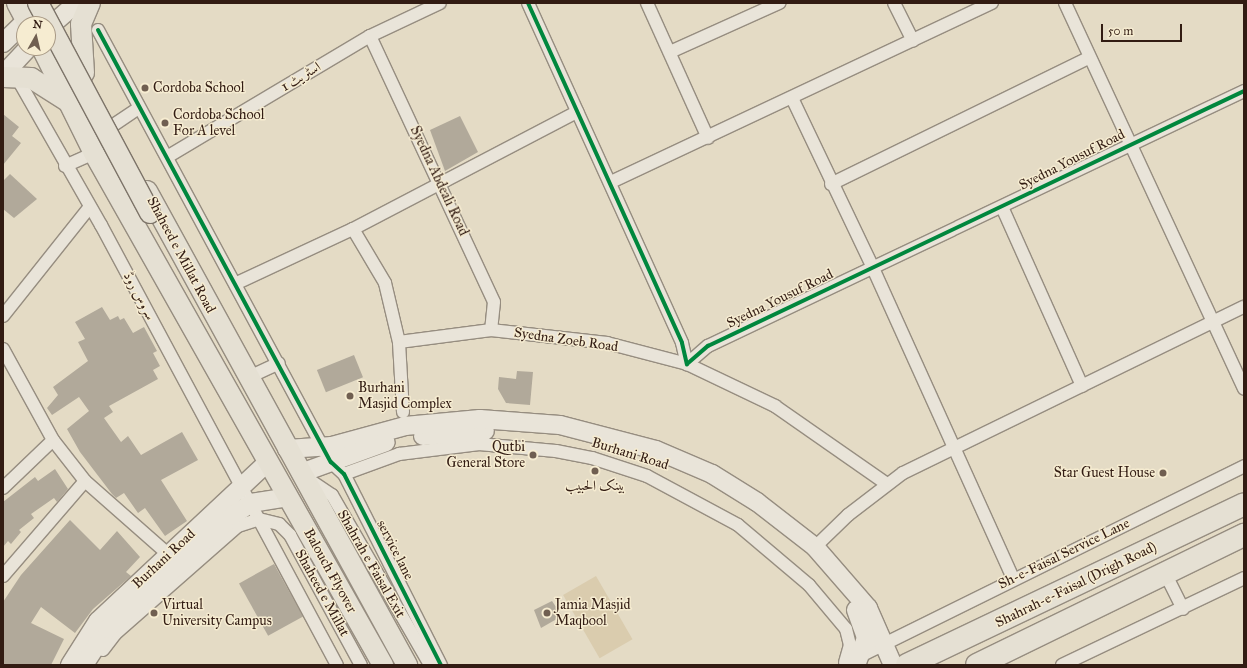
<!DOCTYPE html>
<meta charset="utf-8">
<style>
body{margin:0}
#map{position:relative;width:1247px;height:668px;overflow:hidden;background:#e4dbc5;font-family:"IM FELL Great Primer",Amiri,serif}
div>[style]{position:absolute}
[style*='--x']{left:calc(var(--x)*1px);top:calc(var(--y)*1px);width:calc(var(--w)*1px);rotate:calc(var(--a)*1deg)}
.green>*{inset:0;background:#daccae;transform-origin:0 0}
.building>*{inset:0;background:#b1a99a;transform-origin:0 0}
.roads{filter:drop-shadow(1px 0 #968d80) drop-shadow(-1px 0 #968d80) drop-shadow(0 1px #968d80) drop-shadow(0 -1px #968d80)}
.street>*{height:12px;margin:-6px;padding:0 6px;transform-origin:6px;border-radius:6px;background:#e9e4d9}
.secondary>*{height:18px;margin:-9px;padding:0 9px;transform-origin:9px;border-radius:9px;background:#e9e4d9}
.primary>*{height:20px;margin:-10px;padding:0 10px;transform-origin:10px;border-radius:10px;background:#e5e0d3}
.highway>*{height:22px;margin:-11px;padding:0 11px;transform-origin:11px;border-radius:11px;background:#e5e0d3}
.bridges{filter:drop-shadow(1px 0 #7d7469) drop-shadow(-1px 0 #7d7469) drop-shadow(0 1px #7d7469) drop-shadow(0 -1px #7d7469)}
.primary-bridge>*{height:20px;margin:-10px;padding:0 10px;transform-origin:10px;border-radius:10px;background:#e5e0d3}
.cycleway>*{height:4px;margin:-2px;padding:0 2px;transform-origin:2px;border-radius:2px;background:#00873e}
.dots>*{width:11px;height:11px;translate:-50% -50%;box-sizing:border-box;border:2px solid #f6ecd1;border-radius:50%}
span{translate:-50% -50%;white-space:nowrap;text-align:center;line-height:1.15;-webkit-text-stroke:3px #f6ecd1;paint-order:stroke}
.street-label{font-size:14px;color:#321c13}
.poi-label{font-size:14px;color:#321c13}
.left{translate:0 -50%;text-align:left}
.right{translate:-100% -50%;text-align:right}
.frame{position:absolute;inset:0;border:4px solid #321c13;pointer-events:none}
.north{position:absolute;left:16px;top:16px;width:40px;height:40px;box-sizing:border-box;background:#f6ecd1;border:1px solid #a89985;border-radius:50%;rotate:8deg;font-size:11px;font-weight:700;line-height:16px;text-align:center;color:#321c13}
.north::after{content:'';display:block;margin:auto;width:14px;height:18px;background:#705f51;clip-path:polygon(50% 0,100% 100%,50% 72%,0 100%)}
.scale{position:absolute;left:1101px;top:24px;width:81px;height:18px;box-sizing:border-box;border:2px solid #321c13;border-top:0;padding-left:5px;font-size:12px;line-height:14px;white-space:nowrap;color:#321c13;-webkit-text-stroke:3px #f6ecd1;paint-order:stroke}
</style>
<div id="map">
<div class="green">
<i style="left:596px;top:576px;width:73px;height:38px;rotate:60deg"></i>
</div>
<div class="building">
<i style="clip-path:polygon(3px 114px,19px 127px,12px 136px,21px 143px,3px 165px)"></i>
<i style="clip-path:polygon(460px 116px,478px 152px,445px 171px,430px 130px)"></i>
<i style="clip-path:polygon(10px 174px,37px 199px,14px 218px,3px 209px,3px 181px)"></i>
<i style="clip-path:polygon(102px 307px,110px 320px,118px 316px,120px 320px,124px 318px,133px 333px,144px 327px,157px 351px,153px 353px,160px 366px,153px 370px,158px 379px,109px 406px,113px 412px,104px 418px,121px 442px,128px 436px,141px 455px,182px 432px,198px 460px,161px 480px,187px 521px,165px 536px,145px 508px,138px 513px,124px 493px,116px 498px,112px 494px,80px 452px,67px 429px,89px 411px,79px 397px,52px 415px,47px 408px,58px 395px,53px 387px,88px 361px,78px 342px,85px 339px,75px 322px)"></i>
<i style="left:354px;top:355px;width:24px;height:40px;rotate:68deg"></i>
<i style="clip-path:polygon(517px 371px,533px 372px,530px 405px,506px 403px,498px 389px,499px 377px,516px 379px)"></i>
<i style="clip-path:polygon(55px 469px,68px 489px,57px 502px,54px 498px,31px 514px,34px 518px,19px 530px,21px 532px,11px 544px,8px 541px,3px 547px,3px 502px,35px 477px,38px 481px)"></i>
<i style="clip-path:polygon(70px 520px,100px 550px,117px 531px,140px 557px,126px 572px,131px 576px,93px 609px,75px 633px,41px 607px,31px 623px,64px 639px,51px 665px,3px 665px,3px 602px,21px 575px)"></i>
<i style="left:274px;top:564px;width:60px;height:40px;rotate:61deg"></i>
<i style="clip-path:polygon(552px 601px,562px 616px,541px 628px,534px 610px)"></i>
</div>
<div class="roads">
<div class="street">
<i style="--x:528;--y:3;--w:373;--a:65.6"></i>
<i style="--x:682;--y:343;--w:22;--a:77"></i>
<i style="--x:687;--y:364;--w:28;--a:-41"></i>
<i style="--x:708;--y:346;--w:594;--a:-25.44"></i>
<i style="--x:647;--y:3;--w:148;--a:65.7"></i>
<i style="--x:894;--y:3;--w:42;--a:63.4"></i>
<i style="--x:1065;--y:3;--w:425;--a:65.1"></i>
<i style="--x:98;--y:30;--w:491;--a:61.7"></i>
<i style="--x:331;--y:462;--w:18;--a:43"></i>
<i style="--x:344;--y:474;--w:214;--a:63.1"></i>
<i style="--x:370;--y:36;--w:293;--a:65"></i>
<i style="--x:494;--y:302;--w:28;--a:96"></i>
<i style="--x:670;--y:52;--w:120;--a:-24.2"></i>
<i style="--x:16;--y:76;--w:172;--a:60.3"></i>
<i style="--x:101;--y:225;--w:499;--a:61.8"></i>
<i style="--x:792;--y:98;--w:186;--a:64.5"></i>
<i style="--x:872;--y:266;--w:343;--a:65.7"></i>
<i style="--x:112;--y:126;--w:32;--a:-34"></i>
<i style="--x:167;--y:157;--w:236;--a:-30.8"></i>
<i style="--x:370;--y:36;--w:77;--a:-25.2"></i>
<i style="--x:65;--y:166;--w:32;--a:-24"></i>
<i style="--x:611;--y:182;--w:421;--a:-25.2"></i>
<i style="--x:831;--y:184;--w:288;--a:-26.1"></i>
<i style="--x:1002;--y:207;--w:196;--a:65.9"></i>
<i style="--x:353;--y:229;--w:63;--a:59.3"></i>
<i style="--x:385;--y:283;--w:61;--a:76.7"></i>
<i style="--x:237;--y:283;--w:128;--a:-25"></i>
<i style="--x:353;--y:229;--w:253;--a:-27.6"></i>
<i style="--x:3;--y:316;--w:138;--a:-51.5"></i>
<i style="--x:3;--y:349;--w:104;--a:61.2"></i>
<i style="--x:53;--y:440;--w:52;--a:52"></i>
<i style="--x:85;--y:481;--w:112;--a:41.4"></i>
<i style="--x:247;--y:378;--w:35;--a:-25"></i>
<i style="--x:403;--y:412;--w:70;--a:-93.3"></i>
<i style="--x:399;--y:342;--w:93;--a:-7.4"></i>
<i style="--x:491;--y:330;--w:117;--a:6.4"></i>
<i style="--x:607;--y:343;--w:83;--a:14.7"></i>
<i style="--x:687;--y:364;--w:98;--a:25.5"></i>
<i style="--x:775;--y:406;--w:136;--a:34.9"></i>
<i style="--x:344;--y:474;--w:59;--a:-20"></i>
<i style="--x:399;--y:454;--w:81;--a:-7.1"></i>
<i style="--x:479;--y:444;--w:77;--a:5.2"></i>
<i style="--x:556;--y:451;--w:37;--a:11"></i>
<i style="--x:592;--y:458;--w:58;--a:18.1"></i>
<i style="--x:647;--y:476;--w:103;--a:28.3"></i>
<i style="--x:738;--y:525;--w:93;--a:40.2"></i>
<i style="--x:809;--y:585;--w:57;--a:49.9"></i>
<i style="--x:846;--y:629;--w:16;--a:76"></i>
<i style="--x:850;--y:645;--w:18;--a:106"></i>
<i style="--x:308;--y:479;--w:29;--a:34"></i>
<i style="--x:332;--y:495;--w:196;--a:60"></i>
<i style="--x:3;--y:488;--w:69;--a:-43.8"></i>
<i style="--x:815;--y:547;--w:46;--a:-44.1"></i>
<i style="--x:848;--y:515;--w:69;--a:-37.4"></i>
<i style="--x:903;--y:473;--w:379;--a:-26"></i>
<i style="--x:1165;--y:573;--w:40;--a:63.4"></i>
<i style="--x:3;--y:576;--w:125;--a:-49.2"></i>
<i style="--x:103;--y:650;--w:20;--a:-53"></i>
<i style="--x:115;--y:634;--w:164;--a:-41.3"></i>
<i style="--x:238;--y:526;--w:22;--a:-18"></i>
<i style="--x:259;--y:519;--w:21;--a:14"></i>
<i style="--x:279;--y:524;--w:16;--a:45"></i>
<i style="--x:290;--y:535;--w:148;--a:61.4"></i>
<i style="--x:858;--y:657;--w:431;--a:-26.3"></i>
<i style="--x:1062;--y:665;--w:202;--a:-25.5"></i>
</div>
<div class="secondary">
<i style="--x:48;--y:28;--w:38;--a:-41"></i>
<i style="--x:3;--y:43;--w:46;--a:-44.1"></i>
<i style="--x:3;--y:75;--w:37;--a:-47"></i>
<i style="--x:423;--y:436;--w:62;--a:-4.6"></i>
<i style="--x:287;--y:449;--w:45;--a:-3.8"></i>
<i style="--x:332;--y:446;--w:76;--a:-15.3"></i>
<i style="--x:405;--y:426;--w:75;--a:-5.3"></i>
<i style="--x:480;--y:419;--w:80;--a:4.3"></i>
<i style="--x:560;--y:425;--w:99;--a:14.6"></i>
<i style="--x:656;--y:450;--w:61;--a:23.2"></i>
<i style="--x:712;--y:474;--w:53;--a:31.9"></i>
<i style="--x:757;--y:502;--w:73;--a:37.8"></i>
<i style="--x:815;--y:547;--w:81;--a:49"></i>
<i style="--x:868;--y:608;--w:62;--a:66.3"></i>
<i style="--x:301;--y:473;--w:90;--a:-20"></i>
<i style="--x:856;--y:610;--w:30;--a:70"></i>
<i style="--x:866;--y:638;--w:29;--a:110"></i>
<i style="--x:70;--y:665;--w:52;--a:-57.5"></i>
<i style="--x:98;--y:621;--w:233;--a:-43.1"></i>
<i style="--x:84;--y:665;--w:43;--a:-57.4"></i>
<i style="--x:107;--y:629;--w:169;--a:-42.1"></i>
<i style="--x:232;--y:516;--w:23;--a:-34"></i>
<i style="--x:251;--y:503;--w:36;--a:-9"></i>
</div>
<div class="primary">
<i style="--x:17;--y:3;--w:24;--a:62"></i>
<i style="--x:42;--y:48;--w:117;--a:63.7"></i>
<i style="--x:94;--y:153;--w:588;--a:60.56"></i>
<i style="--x:84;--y:73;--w:49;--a:-93.5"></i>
<i style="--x:81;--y:24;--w:23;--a:-67"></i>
<i style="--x:3;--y:77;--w:28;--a:2"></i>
<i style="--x:31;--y:78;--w:43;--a:32.6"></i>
<i style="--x:147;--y:191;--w:541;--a:61.25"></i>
</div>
<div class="highway">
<i style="--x:907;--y:665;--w:373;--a:-25.5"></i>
<i style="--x:977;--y:665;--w:297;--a:-26"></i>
</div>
</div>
<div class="bridges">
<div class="primary-bridge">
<i style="--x:38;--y:3;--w:238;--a:61.9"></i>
</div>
</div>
<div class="cycleway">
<i style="--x:528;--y:3;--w:373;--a:65.6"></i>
<i style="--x:682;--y:343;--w:22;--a:77"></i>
<i style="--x:687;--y:364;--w:28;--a:-41"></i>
<i style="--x:708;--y:346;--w:594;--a:-25.44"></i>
<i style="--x:98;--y:30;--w:491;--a:61.7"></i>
<i style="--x:331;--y:462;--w:18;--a:43"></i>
<i style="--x:344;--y:474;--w:214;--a:63.1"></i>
</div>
<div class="dots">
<i style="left:145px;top:88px;background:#705f51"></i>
<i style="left:165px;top:123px;background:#705f51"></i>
<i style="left:350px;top:396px;background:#705f51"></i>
<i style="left:533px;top:455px;background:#705f51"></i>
<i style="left:595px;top:471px;background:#705f51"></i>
<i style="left:1163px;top:473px;background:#705f51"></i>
<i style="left:154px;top:613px;background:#705f51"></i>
<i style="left:547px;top:613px;background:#705f51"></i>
</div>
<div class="street-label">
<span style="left:301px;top:77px;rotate:-31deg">اسٹریٹ 1</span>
<span style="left:1072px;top:160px;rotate:-27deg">Syedna Yousuf Road</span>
<span style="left:439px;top:181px;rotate:65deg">Syedna Abdeali Road</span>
<span style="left:181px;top:255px;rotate:62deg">Shaheed e Millat Road</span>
<span style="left:139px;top:296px;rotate:62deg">سروس روڈ</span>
<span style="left:780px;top:299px;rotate:-26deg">Syedna Yousuf Road</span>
<span style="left:566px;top:340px;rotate:8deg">Syedna Zoeb Road</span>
<span style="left:630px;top:454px;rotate:17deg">Burhani Road</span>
<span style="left:395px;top:550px;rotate:63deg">service lane</span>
<span style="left:1064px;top:554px;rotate:-26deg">Sh-e-Faisal Service Lane</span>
<span style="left:164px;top:559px;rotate:-43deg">Burhani Road</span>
<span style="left:371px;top:564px;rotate:60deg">Shahrah e Faisal Exit</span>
<span style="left:330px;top:571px;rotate:61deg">Balouch Flyover</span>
<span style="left:1076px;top:585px;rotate:-26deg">Shahrah-e-Faisal (Drigh Road)</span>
<span style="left:322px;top:593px;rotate:61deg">Shaheed e Millat</span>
</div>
<div class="poi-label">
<span class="left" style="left:153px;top:88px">Cordoba School</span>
<span class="left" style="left:173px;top:123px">Cordoba School<br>For A level</span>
<span class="left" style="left:358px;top:396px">Burhani<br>Masjid Complex</span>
<span class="right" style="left:525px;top:455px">Qutbi<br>General Store</span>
<span class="right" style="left:1155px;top:473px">Star Guest House</span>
<span style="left:595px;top:486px">بينک الحبيب</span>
<span class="left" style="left:162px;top:613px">Virtual<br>University Campus</span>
<span class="left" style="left:555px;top:613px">Jamia Masjid<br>Maqbool</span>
</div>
<div class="frame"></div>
<div class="north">N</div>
<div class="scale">50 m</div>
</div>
